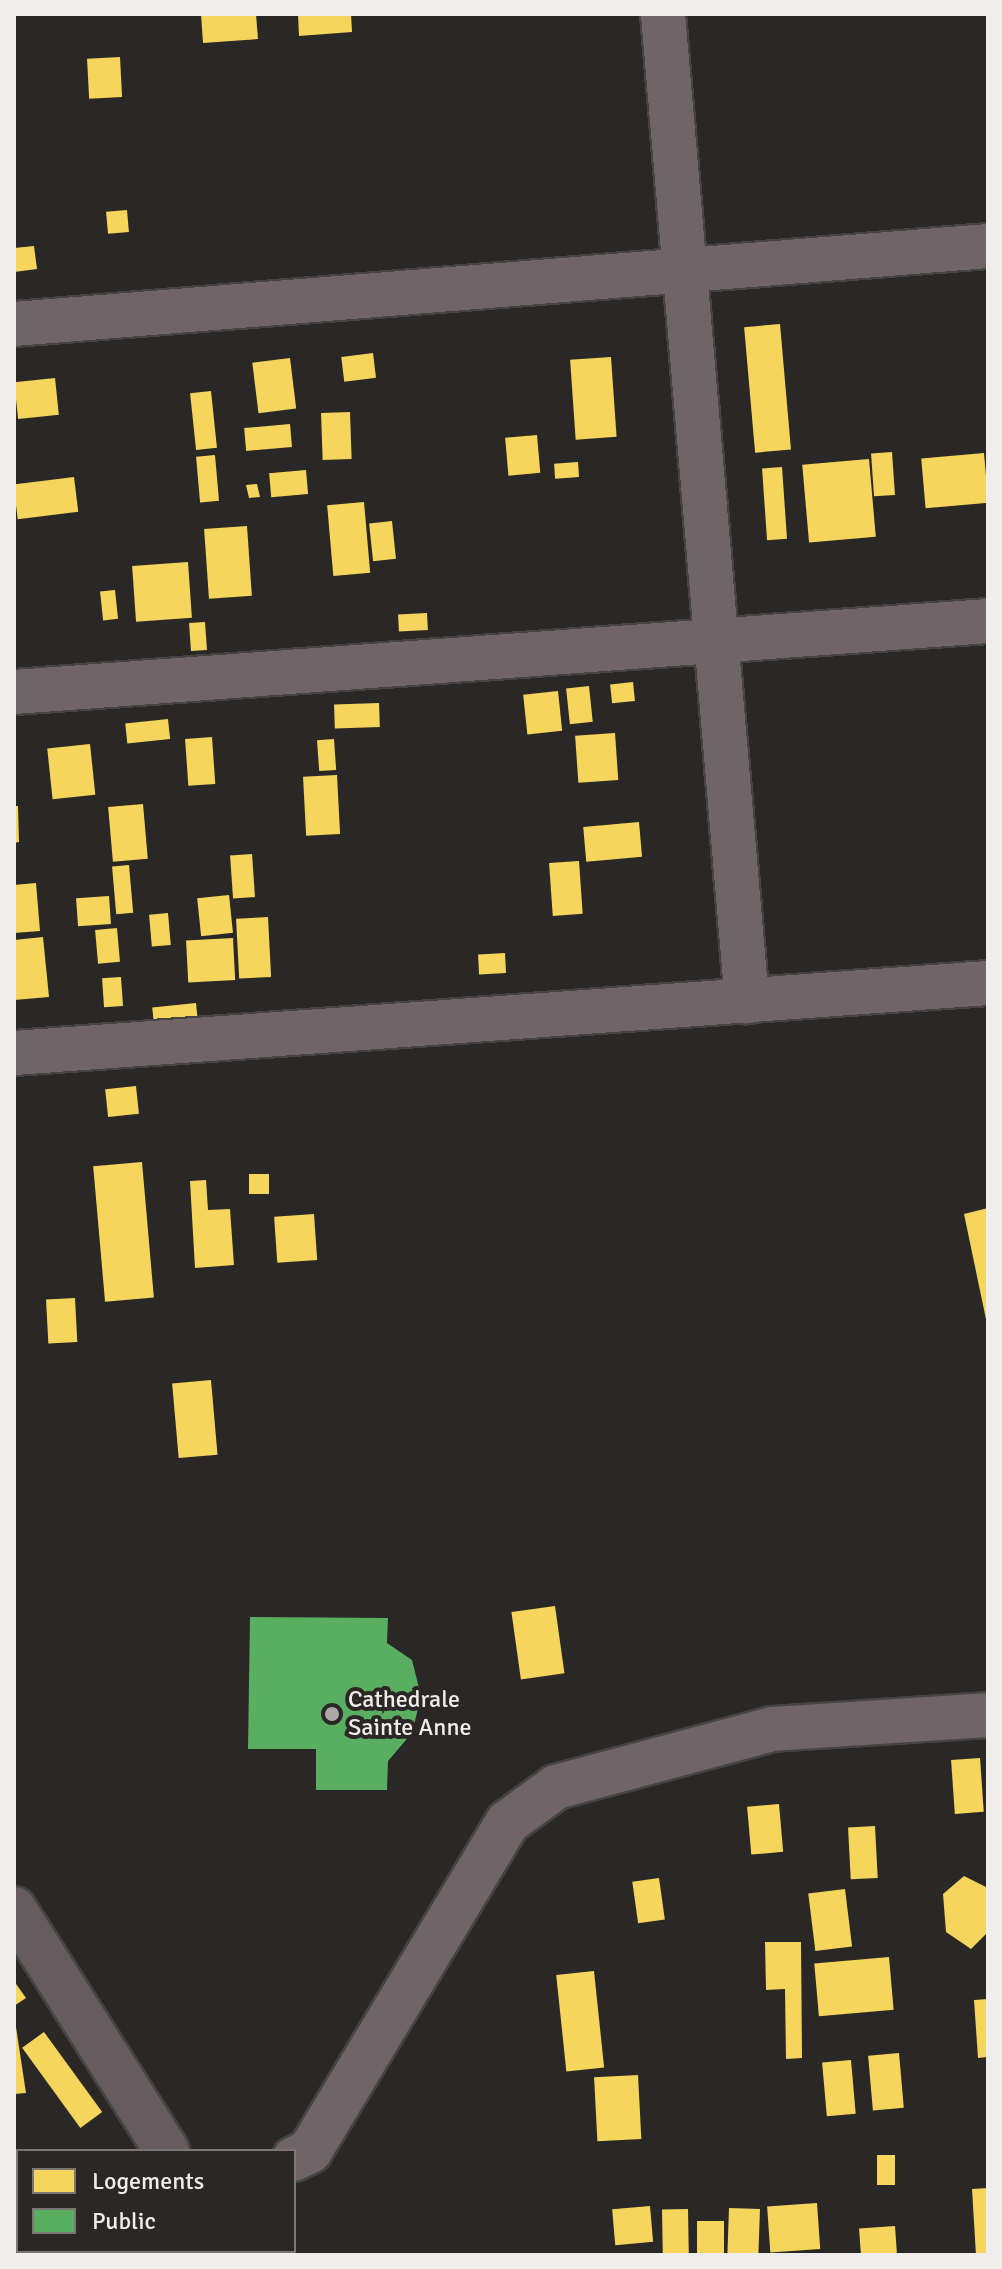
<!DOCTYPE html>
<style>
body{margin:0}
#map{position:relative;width:1002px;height:2269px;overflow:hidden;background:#2a2826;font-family:Signika,sans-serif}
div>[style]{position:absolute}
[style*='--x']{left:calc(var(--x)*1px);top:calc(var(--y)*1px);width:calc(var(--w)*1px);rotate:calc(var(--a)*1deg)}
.homes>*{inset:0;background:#f6d55c;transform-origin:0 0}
.public>*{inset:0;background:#5aae61}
.roads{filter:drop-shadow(2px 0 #454443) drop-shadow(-2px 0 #454443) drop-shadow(0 2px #454443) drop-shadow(0 -2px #454443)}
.minor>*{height:44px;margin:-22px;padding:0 22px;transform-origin:22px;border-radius:22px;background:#706468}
.major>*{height:44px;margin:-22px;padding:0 22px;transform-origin:22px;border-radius:22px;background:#665b5e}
.dots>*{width:22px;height:22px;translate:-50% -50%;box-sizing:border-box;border:4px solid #2b2725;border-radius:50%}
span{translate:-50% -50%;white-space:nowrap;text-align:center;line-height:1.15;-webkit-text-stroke:8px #2b2725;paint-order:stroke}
.poi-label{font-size:24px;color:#f0eeec}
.left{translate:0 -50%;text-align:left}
.frame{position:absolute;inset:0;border:16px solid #f0eeec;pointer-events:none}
.legend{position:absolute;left:16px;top:2149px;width:280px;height:104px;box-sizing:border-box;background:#2b2725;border:2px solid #7a7775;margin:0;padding:10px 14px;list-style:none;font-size:24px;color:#f0eeec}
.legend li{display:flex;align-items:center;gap:16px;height:40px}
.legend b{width:40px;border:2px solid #7a7775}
</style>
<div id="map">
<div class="homes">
<i style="clip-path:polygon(201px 14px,256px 14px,258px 39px,203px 43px)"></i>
<i style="clip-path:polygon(298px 14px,351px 14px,352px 32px,299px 36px)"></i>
<i style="left:120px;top:57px;width:40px;height:33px;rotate:87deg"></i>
<i style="left:127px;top:210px;width:22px;height:21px;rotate:85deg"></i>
<i style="clip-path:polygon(34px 246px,37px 269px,14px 272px,14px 248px)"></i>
<i style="left:780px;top:324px;width:126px;height:36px;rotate:85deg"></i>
<i style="left:373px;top:353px;width:25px;height:32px;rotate:83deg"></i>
<i style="left:611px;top:357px;width:80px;height:41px;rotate:86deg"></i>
<i style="left:290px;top:358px;width:51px;height:38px;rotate:83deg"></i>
<i style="left:55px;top:378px;width:37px;height:41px;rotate:84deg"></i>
<i style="left:211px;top:391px;width:57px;height:21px;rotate:84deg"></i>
<i style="left:350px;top:412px;width:47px;height:29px;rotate:88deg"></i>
<i style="left:290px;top:424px;width:23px;height:46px;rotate:85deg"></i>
<i style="left:537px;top:435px;width:38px;height:32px;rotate:85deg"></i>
<i style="left:892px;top:452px;width:43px;height:21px;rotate:86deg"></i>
<i style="left:984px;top:453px;width:50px;height:63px;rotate:85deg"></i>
<i style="left:215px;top:455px;width:46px;height:19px;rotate:85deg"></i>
<i style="left:869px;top:459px;width:78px;height:67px;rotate:85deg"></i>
<i style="left:578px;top:462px;width:15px;height:24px;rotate:86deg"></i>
<i style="left:782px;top:467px;width:72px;height:20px;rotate:86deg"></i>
<i style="left:306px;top:470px;width:24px;height:37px;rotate:85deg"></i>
<i style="left:74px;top:477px;width:35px;height:61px;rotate:83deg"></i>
<i style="clip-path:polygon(257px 484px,260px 497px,249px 498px,246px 485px)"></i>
<i style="left:364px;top:502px;width:71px;height:37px;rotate:85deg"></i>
<i style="left:392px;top:521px;width:38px;height:23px;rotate:84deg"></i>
<i style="left:247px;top:526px;width:70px;height:43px;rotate:86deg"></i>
<i style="left:188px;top:562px;width:56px;height:56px;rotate:86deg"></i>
<i style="left:115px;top:590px;width:29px;height:15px;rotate:84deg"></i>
<i style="left:427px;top:613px;width:17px;height:29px;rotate:87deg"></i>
<i style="left:205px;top:622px;width:28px;height:16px;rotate:86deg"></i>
<i style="left:633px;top:682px;width:19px;height:23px;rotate:84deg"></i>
<i style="left:589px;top:686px;width:36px;height:23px;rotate:84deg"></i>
<i style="left:558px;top:691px;width:40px;height:35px;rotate:84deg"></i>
<i style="left:379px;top:703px;width:24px;height:45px;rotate:88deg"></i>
<i style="left:168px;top:719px;width:20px;height:43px;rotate:84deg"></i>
<i style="left:615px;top:733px;width:47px;height:40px;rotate:86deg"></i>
<i style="left:212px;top:737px;width:47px;height:27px;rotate:86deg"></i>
<i style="left:334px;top:739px;width:31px;height:17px;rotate:86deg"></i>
<i style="left:90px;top:744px;width:51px;height:43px;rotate:84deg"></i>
<i style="left:337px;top:775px;width:59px;height:34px;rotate:87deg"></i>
<i style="left:143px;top:804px;width:55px;height:35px;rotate:85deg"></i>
<i style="clip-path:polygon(14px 806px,18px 806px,19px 842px,14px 843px)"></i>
<i style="left:639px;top:822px;width:35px;height:56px;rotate:85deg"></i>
<i style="left:252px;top:854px;width:43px;height:22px;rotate:86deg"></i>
<i style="left:579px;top:861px;width:53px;height:30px;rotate:86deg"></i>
<i style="left:129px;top:865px;width:48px;height:17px;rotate:85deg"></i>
<i style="clip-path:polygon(36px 883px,40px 931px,14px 933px,14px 885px)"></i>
<i style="left:229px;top:895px;width:38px;height:32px;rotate:84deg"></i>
<i style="left:109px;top:896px;width:28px;height:33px;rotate:86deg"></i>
<i style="left:168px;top:913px;width:32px;height:19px;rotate:85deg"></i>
<i style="left:268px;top:917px;width:60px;height:32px;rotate:87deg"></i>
<i style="left:117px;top:928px;width:34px;height:22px;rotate:85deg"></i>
<i style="clip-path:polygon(43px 937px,49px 997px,14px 1000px,14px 940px)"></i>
<i style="left:233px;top:938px;width:42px;height:47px;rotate:87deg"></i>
<i style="left:505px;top:953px;width:20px;height:27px;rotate:87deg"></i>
<i style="left:121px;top:977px;width:29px;height:19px;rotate:86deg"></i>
<i style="left:196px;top:1003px;width:28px;height:44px;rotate:84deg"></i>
<i style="left:136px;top:1086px;width:28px;height:31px;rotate:84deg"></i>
<i style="left:142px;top:1162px;width:136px;height:49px;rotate:85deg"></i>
<i style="left:269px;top:1174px;width:20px;height:20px;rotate:90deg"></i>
<i style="clip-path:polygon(206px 1180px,208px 1210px,230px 1209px,234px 1265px,195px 1268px,190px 1181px)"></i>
<i style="clip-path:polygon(988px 1208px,988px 1324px,987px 1324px,964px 1214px)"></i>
<i style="left:314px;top:1214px;width:46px;height:40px;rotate:86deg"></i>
<i style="left:75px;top:1298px;width:44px;height:29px;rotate:87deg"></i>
<i style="left:211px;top:1380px;width:75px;height:39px;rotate:85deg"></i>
<i style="left:555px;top:1606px;width:68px;height:44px;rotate:82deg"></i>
<i style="left:980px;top:1758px;width:54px;height:29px;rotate:86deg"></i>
<i style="left:779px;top:1804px;width:48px;height:32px;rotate:85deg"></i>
<i style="left:875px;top:1826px;width:52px;height:27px;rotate:87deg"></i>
<i style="clip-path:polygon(964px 1876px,986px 1887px,988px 1932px,971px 1949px,946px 1932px,943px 1894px)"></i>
<i style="left:659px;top:1878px;width:42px;height:27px;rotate:82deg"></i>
<i style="left:845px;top:1889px;width:58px;height:37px;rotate:83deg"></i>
<i style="clip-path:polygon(765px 1942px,801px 1942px,802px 2058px,786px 2059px,785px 1989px,766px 1990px)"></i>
<i style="left:889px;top:1957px;width:53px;height:75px;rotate:85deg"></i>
<i style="left:594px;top:1971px;width:97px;height:38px;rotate:84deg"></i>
<i style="clip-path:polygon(14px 1981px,26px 1998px,14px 2006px)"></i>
<i style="clip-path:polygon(988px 1999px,988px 2057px,978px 2058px,974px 2000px)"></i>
<i style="clip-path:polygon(14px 2014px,26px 2093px,14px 2094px)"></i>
<i style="left:44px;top:2032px;width:99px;height:27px;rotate:54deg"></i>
<i style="left:899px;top:2053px;width:55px;height:31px;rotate:85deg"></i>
<i style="left:851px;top:2060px;width:54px;height:29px;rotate:85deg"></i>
<i style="left:638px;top:2075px;width:64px;height:44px;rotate:87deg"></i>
<i style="left:877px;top:2155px;width:18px;height:30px"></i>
<i style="clip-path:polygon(988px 2188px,988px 2255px,976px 2255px,972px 2189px)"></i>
<i style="left:817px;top:2203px;width:46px;height:50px;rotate:86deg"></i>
<i style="left:650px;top:2206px;width:36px;height:38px;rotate:85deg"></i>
<i style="left:729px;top:2208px;width:31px;height:47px;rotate:2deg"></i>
<i style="left:688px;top:2209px;width:46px;height:26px;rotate:89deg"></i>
<i style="left:697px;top:2221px;width:27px;height:34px"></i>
<i style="left:895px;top:2226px;width:29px;height:36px;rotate:86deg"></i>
</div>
<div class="public">
<i style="clip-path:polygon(250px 1617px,388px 1618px,387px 1643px,412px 1660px,421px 1696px,412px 1733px,388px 1761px,387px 1790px,316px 1790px,316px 1749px,248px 1749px)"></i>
</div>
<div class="roads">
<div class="minor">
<i style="--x:663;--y:14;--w:991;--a:85.14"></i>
<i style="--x:14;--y:324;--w:977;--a:-4.58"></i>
<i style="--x:14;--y:692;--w:977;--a:-4.17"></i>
<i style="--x:14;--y:1053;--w:977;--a:-4.11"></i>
<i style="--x:294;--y:2159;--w:18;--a:-27"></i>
<i style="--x:310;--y:2151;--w:384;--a:-59"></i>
<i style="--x:508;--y:1822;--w:59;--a:-36.1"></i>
<i style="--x:556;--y:1787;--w:224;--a:-15"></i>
<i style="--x:772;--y:1729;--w:216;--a:-3.7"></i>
</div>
<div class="major">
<i style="--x:14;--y:1909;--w:286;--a:57.7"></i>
<i style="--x:230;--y:2251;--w:4;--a:63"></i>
</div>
</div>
<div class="dots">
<i style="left:332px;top:1714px;background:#aba9a7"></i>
</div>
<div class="poi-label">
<span class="left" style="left:348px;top:1714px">Cathedrale<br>Sainte Anne</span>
</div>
<div class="frame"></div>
<ul class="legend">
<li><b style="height:22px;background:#f6d55c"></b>Logements</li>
<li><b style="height:22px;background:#5aae61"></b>Public</li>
</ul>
</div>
